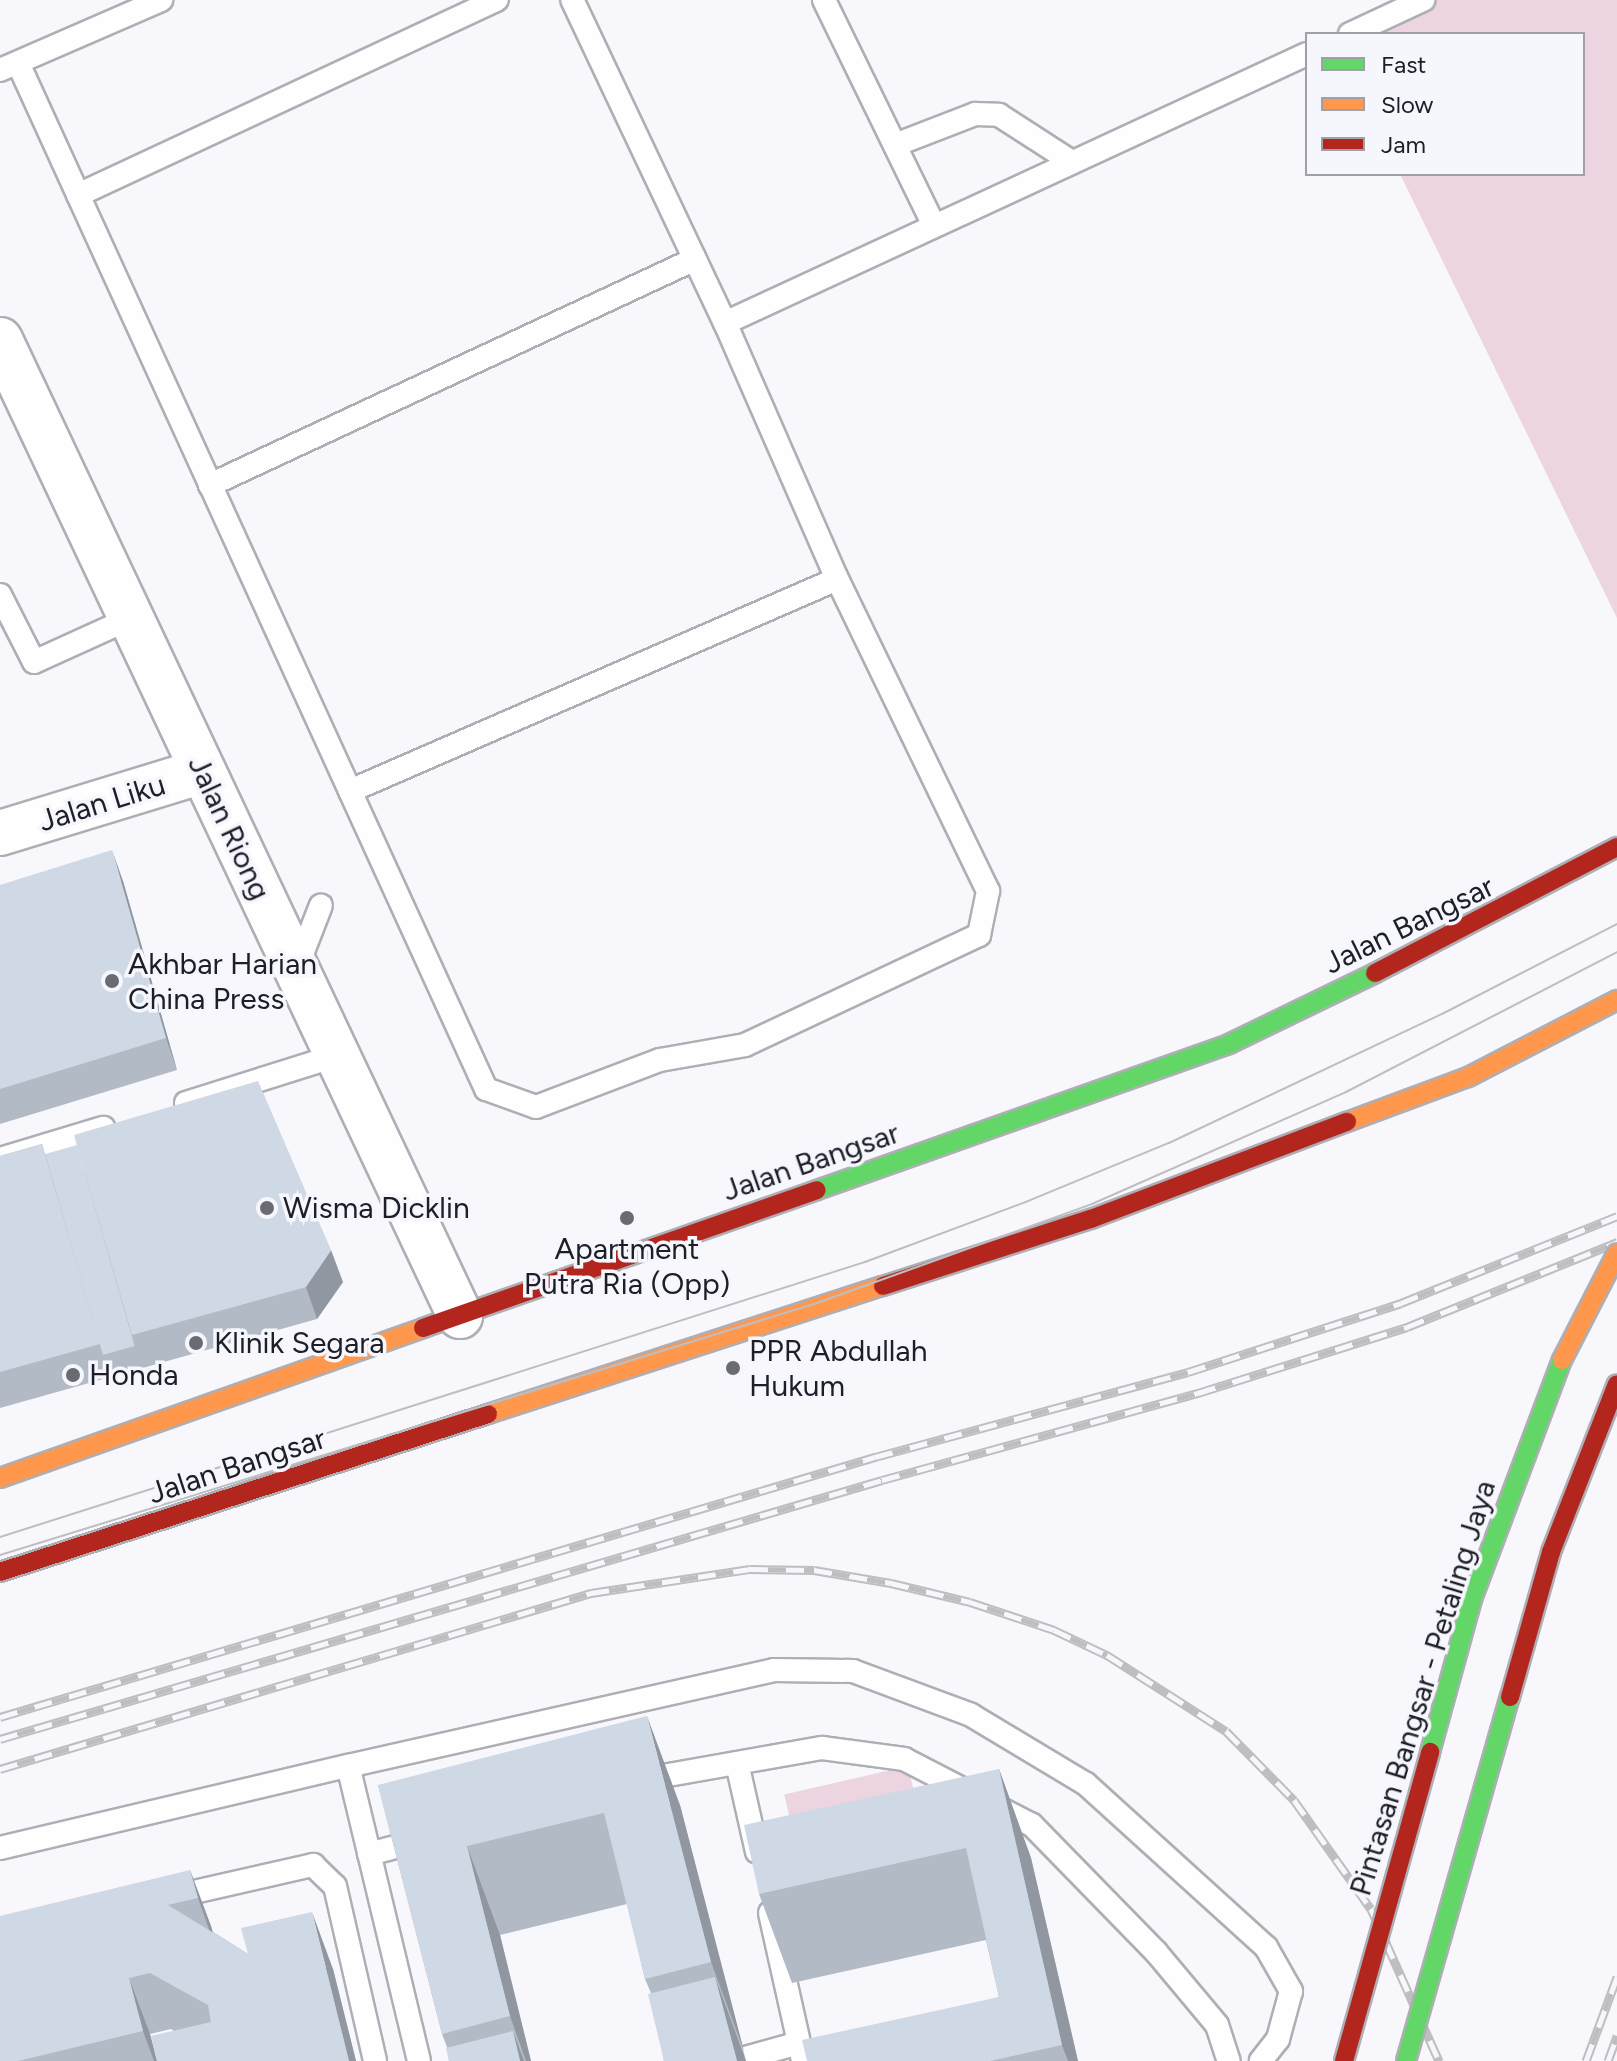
<!DOCTYPE html>
<style>
body{margin:0}
#map{position:relative;width:1617px;height:2061px;overflow:hidden;background:#f7f7fc;font-family:Figtree,sans-serif}
div>[style]{position:absolute}
[style*='--x']{left:calc(var(--x)*1px);top:calc(var(--y)*1px);width:calc(var(--w)*1px);rotate:calc(var(--a)*1deg)}
.green>*{inset:0;background:#edd4e1;transform-origin:0 0}
.roads{filter:drop-shadow(2px 0 #aeaeb5) drop-shadow(-2px 0 #aeaeb5) drop-shadow(0 2px #aeaeb5) drop-shadow(0 -2px #aeaeb5)}
.lane>*{height:22px;margin:-11px;padding:0 11px;transform-origin:11px;border-radius:11px;background:#fefeff}
.street>*{height:44px;margin:-22px;padding:0 22px;transform-origin:22px;border-radius:22px;background:#fefeff}
.fast>*{height:18px;margin:-9px;padding:0 9px;transform-origin:9px;border-radius:9px;background:#63d668}
.slow>*{height:18px;margin:-9px;padding:0 9px;transform-origin:9px;border-radius:9px;background:#ff974d}
.jam>*{height:18px;margin:-9px;padding:0 9px;transform-origin:9px;border-radius:9px;background:#b3261e}
.tram>*{height:2px;margin:-1px;padding:0 1px;transform-origin:1px;border-radius:1px;background:#bebec0}
.rail>*{height:9px;margin-top:-4.5px;transform-origin:0;background:repeating-linear-gradient(90deg,#f6f6fd 0 18px,#bebec0 0 36px);box-sizing:border-box;border-block:2px solid #bebec0}
.bridges{filter:drop-shadow(2px 0 #aeaeb5) drop-shadow(-2px 0 #aeaeb5) drop-shadow(0 2px #aeaeb5) drop-shadow(0 -2px #aeaeb5)}
.fast-bridge>*{height:18px;margin:-9px;padding:0 9px;transform-origin:9px;border-radius:9px;background:#63d668}
.slow-bridge>*{height:18px;margin:-9px;padding:0 9px;transform-origin:9px;border-radius:9px;background:#ff974d}
.jam-bridge>*{height:18px;margin:-9px;padding:0 9px;transform-origin:9px;border-radius:9px;background:#b3261e}
.wall>*{inset:0;background:#b2bac5}
.shaded-wall>*{inset:0;background:#9197a0}
.building>*{inset:0;background:#cfd8e5;transform-origin:0 0}
.dots>*{width:22px;height:22px;translate:-50% -50%;box-sizing:border-box;border:4px solid #f6f6fd;border-radius:50%}
span{translate:-50% -50%;white-space:nowrap;text-align:center;line-height:1.15;-webkit-text-stroke:7px #f6f6fd;paint-order:stroke}
.street-label{font-size:30px;color:#1e1e28}
.poi-label{font-size:30px;color:#1e1e28}
.left{translate:0 -50%;text-align:left}
.legend{position:absolute;left:1305px;top:32px;width:280px;height:144px;box-sizing:border-box;background:#f6f6fd;border:2px solid #a0a0a8;margin:0;padding:10px 14px;list-style:none;font-size:24px;color:#1e1e28}
.legend li{display:flex;align-items:center;gap:16px;height:40px}
.legend b{width:40px;border:2px solid #a0a0a8}
</style>
<div id="map">
<div class="green">
<i style="clip-path:polygon(1437px 0,1617px 0,1617px 618px,1400px 174px,1583px 174px,1583px 34px,1351px 34px)"></i>
<i style="left:908px;top:1766px;width:68px;height:127px;rotate:77deg"></i>
</div>
<div class="roads">
<div class="lane">
<i style="--x:824;--y:0;--w:251;--a:64"></i>
<i style="--x:1350;--y:34;--w:81;--a:-25"></i>
<i style="--x:18;--y:63;--w:1128;--a:65.48"></i>
<i style="--x:486;--y:1089;--w:53;--a:19.8"></i>
<i style="--x:536;--y:1107;--w:133;--a:-20.8"></i>
<i style="--x:660;--y:1060;--w:86;--a:-10"></i>
<i style="--x:745;--y:1045;--w:259;--a:-25.2"></i>
<i style="--x:979;--y:935;--w:45;--a:-78.4"></i>
<i style="--x:988;--y:891;--w:347;--a:-115.8"></i>
<i style="--x:837;--y:579;--w:279;--a:-113.6"></i>
<i style="--x:725;--y:323;--w:357;--a:-115.3"></i>
<i style="--x:0;--y:70;--w:176;--a:-23.5"></i>
<i style="--x:895;--y:145;--w:86;--a:-21.2"></i>
<i style="--x:975;--y:114;--w:24;--a:2"></i>
<i style="--x:999;--y:115;--w:87;--a:32.8"></i>
<i style="--x:78;--y:195;--w:462;--a:-25"></i>
<i style="--x:725;--y:323;--w:641;--a:-24.81"></i>
<i style="--x:210;--y:485;--w:535;--a:-24.98"></i>
<i style="--x:0;--y:595;--w:75;--a:63.1"></i>
<i style="--x:34;--y:662;--w:107;--a:-24.4"></i>
<i style="--x:350;--y:791;--w:531;--a:-23.52"></i>
<i style="--x:297;--y:967;--w:66;--a:-68.8"></i>
<i style="--x:186;--y:1103;--w:159;--a:-17.5"></i>
<i style="--x:0;--y:1159;--w:108;--a:-16.8"></i>
<i style="--x:737;--y:1763;--w:91;--a:77.3"></i>
<i style="--x:640;--y:1780;--w:185;--a:-10"></i>
<i style="--x:822;--y:1748;--w:83;--a:7.6"></i>
<i style="--x:904;--y:1759;--w:144;--a:27.3"></i>
<i style="--x:1032;--y:1825;--w:177;--a:45.7"></i>
<i style="--x:1156;--y:1952;--w:95;--a:50.1"></i>
<i style="--x:1217;--y:2025;--w:38;--a:72"></i>
<i style="--x:0;--y:1848;--w:358;--a:-13.3"></i>
<i style="--x:369;--y:1854;--w:55;--a:-14.8"></i>
<i style="--x:172;--y:1897;--w:145;--a:-12.8"></i>
<i style="--x:313;--y:1865;--w:30;--a:44"></i>
<i style="--x:335;--y:1886;--w:180;--a:77.1"></i>
<i style="--x:770;--y:1913;--w:152;--a:77.4"></i>
<i style="--x:419;--y:2061;--w:303;--a:-103.5"></i>
<i style="--x:348;--y:1766;--w:437;--a:-12.7"></i>
<i style="--x:774;--y:1670;--w:79;--a:0.7"></i>
<i style="--x:853;--y:1671;--w:126;--a:20.4"></i>
<i style="--x:971;--y:1715;--w:134;--a:31"></i>
<i style="--x:1086;--y:1784;--w:243;--a:42.2"></i>
<i style="--x:1266;--y:1947;--w:51;--a:60.4"></i>
<i style="--x:1291;--y:1991;--w:50;--a:105.2"></i>
<i style="--x:1278;--y:2039;--w:28;--a:128"></i>
<i style="--x:734;--y:2061;--w:67;--a:-15.5"></i>
</div>
<div class="street">
<i style="--x:0;--y:340;--w:1079;--a:64.76"></i>
<i style="--x:0;--y:833;--w:212;--a:-17"></i>
</div>
<div class="fast">
<i style="--x:817;--y:1190;--w:437;--a:-19.5"></i>
<i style="--x:1229;--y:1044;--w:162;--a:-25.9"></i>
</div>
<div class="slow">
<i style="--x:1347;--y:1122;--w:129;--a:-20.4"></i>
<i style="--x:1468;--y:1077;--w:168;--a:-27.3"></i>
<i style="--x:488;--y:1414;--w:415;--a:-18"></i>
<i style="--x:0;--y:1478;--w:449;--a:-19.5"></i>
</div>
<div class="jam">
<i style="--x:1375;--y:973;--w:273;--a:-27.5"></i>
<i style="--x:883;--y:1286;--w:219;--a:-17.9"></i>
<i style="--x:1091;--y:1219;--w:274;--a:-20.8"></i>
<i style="--x:423;--y:1328;--w:417;--a:-19.3"></i>
<i style="--x:0;--y:1572;--w:513;--a:-17.94"></i>
</div>
</div>
<div class="tram">
<i style="--x:0;--y:1537;--w:908;--a:-17.64"></i>
<i style="--x:865;--y:1262;--w:174;--a:-20.5"></i>
<i style="--x:1028;--y:1201;--w:152;--a:-22.4"></i>
<i style="--x:1169;--y:1143;--w:302;--a:-25.3"></i>
<i style="--x:1442;--y:1014;--w:197;--a:-27.2"></i>
<i style="--x:0;--y:1555;--w:855;--a:-17.14"></i>
<i style="--x:817;--y:1303;--w:292;--a:-19.8"></i>
<i style="--x:1092;--y:1204;--w:278;--a:-23.8"></i>
<i style="--x:1346;--y:1092;--w:305;--a:-27.3"></i>
</div>
<div class="rail">
<i style="--x:0;--y:1717;--w:913;--a:-16.55"></i>
<i style="--x:875;--y:1457;--w:324;--a:-15.2"></i>
<i style="--x:1188;--y:1372;--w:224;--a:-17.9"></i>
<i style="--x:1401;--y:1303;--w:233;--a:-21.9"></i>
<i style="--x:0;--y:1739;--w:919;--a:-16.36"></i>
<i style="--x:882;--y:1480;--w:328;--a:-15.4"></i>
<i style="--x:1198;--y:1393;--w:219;--a:-17.5"></i>
<i style="--x:1407;--y:1327;--w:227;--a:-22"></i>
<i style="--x:0;--y:1769;--w:617;--a:-16.58"></i>
<i style="--x:591;--y:1593;--w:161;--a:-8.6"></i>
<i style="--x:750;--y:1569;--w:64;--a:0.9"></i>
<i style="--x:814;--y:1570;--w:78;--a:9.6"></i>
<i style="--x:891;--y:1583;--w:81;--a:13.5"></i>
<i style="--x:970;--y:1602;--w:89;--a:18.4"></i>
<i style="--x:1054;--y:1630;--w:59;--a:25.3"></i>
<i style="--x:1107;--y:1655;--w:141;--a:32.6"></i>
<i style="--x:1226;--y:1731;--w:97;--a:45.4"></i>
<i style="--x:1294;--y:1800;--w:133;--a:54.8"></i>
<i style="--x:1371;--y:1909;--w:167;--a:65.9"></i>
<i style="--x:1586;--y:2061;--w:90;--a:-69.7"></i>
<i style="--x:1608;--y:2061;--w:27;--a:-70"></i>
</div>
<div class="bridges">
<div class="fast-bridge">
<i style="--x:1430;--y:1752;--w:159;--a:-74.6"></i>
<i style="--x:1472;--y:1599;--w:255;--a:-69.4"></i>
<i style="--x:1406;--y:2061;--w:379;--a:-74.1"></i>
</div>
<div class="slow-bridge">
<i style="--x:1562;--y:1360;--w:120;--a:-62.8"></i>
</div>
<div class="jam-bridge">
<i style="--x:1510;--y:1697;--w:151;--a:-74.2"></i>
<i style="--x:1551;--y:1552;--w:180;--a:-68.6"></i>
<i style="--x:1344;--y:2061;--w:321;--a:-74.4"></i>
</div>
</div>
<div class="wall">
<i style="clip-path:polygon(123px 881px,177px 1070px,0 1124px,0 885px)"></i>
<i style="clip-path:polygon(42px 1144px,45px 1154px,343px 1282px,317px 1319px,0 1408px,0 1156px)"></i>
<i style="clip-path:polygon(999px 1769px,1031px 1858px,1078px 2061px,807px 2061px,999px 1997px,986px 1940px,792px 1983px,759px 1894px)"></i>
<i style="clip-path:polygon(378px 1785px,680px 1805px,746px 2061px,664px 2061px,651px 1993px,645px 1979px,627px 1904px,500px 1935px,531px 2061px,449px 2061px,447px 2047px,442px 2034px)"></i>
<i style="clip-path:polygon(190px 1870px,213px 1932px,248px 1954px,333px 1969px,356px 2061px,157px 2061px,174px 2031px,171px 2029px,150px 2034px,157px 2061px,0 2061px)"></i>
</div>
<div class="shaded-wall">
<i style="clip-path:polygon(112px 850px,123px 881px,177px 1070px,166px 1038px)"></i>
<i style="clip-path:polygon(331px 1250px,343px 1282px,317px 1319px,306px 1287px)"></i>
<i style="clip-path:polygon(647px 1716px,680px 1805px,744px 2051px,711px 1962px)"></i>
<i style="clip-path:polygon(999px 1769px,1031px 1858px,1078px 2061px,1068px 2061px,1062px 2045px)"></i>
<i style="clip-path:polygon(467px 1846px,500px 1935px,531px 2061px,526px 2061px,510px 2016px)"></i>
<i style="clip-path:polygon(190px 1870px,211px 1926px,218px 1955px,198px 1898px)"></i>
<i style="clip-path:polygon(312px 1912px,333px 1969px,356px 2061px,349px 2061px)"></i>
<i style="clip-path:polygon(715px 1977px,746px 2061px,737px 2061px)"></i>
<i style="clip-path:polygon(129px 1978px,150px 2034px,157px 2061px,154px 2061px,143px 2031px)"></i>
<i style="clip-path:polygon(513px 2031px,524px 2061px,520px 2061px)"></i>
</div>
<div class="building">
<i style="clip-path:polygon(112px 850px,166px 1038px,0 1089px,0 885px)"></i>
<i style="clip-path:polygon(258px 1081px,331px 1250px,306px 1287px,132px 1335px,74px 1135px)"></i>
<i style="clip-path:polygon(42px 1144px,100px 1344px,0 1372px,0 1156px)"></i>
<i style="left:77px;top:1145px;width:209px;height:33px;rotate:74deg"></i>
<i style="clip-path:polygon(647px 1716px,711px 1962px,645px 1979px,604px 1813px,467px 1846px,510px 2016px,442px 2034px,378px 1785px)"></i>
<i style="clip-path:polygon(999px 1769px,1062px 2045px,990px 2061px,807px 2061px,802px 2040px,999px 1997px,966px 1848px,759px 1894px,744px 1825px)"></i>
<i style="clip-path:polygon(190px 1870px,198px 1898px,168px 1905px,248px 1954px,241px 1928px,312px 1912px,349px 2061px,157px 2061px,151px 2036px,211px 2022px,208px 2005px,150px 1973px,129px 1978px,143px 2031px,18px 2061px,0 2061px,0 1916px)"></i>
<i style="clip-path:polygon(715px 1977px,737px 2061px,664px 2061px,648px 1994px)"></i>
<i style="clip-path:polygon(513px 2031px,520px 2061px,449px 2061px,446px 2048px)"></i>
</div>
<div class="dots">
<i style="left:112px;top:981px;background:#6a6a72"></i>
<i style="left:267px;top:1208px;background:#6a6a72"></i>
<i style="left:627px;top:1218px;background:#6a6a72"></i>
<i style="left:196px;top:1343px;background:#6a6a72"></i>
<i style="left:733px;top:1368px;background:#6a6a72"></i>
<i style="left:73px;top:1375px;background:#6a6a72"></i>
</div>
<div class="street-label">
<span style="left:102px;top:803px;rotate:-17deg">Jalan Liku</span>
<span style="left:229px;top:828px;rotate:65deg">Jalan Riong</span>
<span style="left:1409px;top:925px;rotate:-26deg">Jalan Bangsar</span>
<span style="left:811px;top:1162px;rotate:-19deg">Jalan Bangsar</span>
<span style="left:237px;top:1466px;rotate:-18deg">Jalan Bangsar</span>
<span style="left:1423px;top:1688px;rotate:-73deg">Pintasan Bangsar - Petaling Jaya</span>
</div>
<div class="poi-label">
<span class="left" style="left:128px;top:981px">Akhbar Harian<br>China Press</span>
<span class="left" style="left:283px;top:1208px">Wisma Dicklin</span>
<span style="left:627px;top:1266px">Apartment<br>Putra Ria (Opp)</span>
<span class="left" style="left:214px;top:1343px">Klinik Segara</span>
<span class="left" style="left:749px;top:1368px">PPR Abdullah<br>Hukum</span>
<span class="left" style="left:89px;top:1375px">Honda</span>
</div>
<ul class="legend">
<li><b style="height:10px;background:#63d668"></b>Fast</li>
<li><b style="height:10px;background:#ff974d"></b>Slow</li>
<li><b style="height:10px;background:#b3261e"></b>Jam</li>
</ul>
</div>
